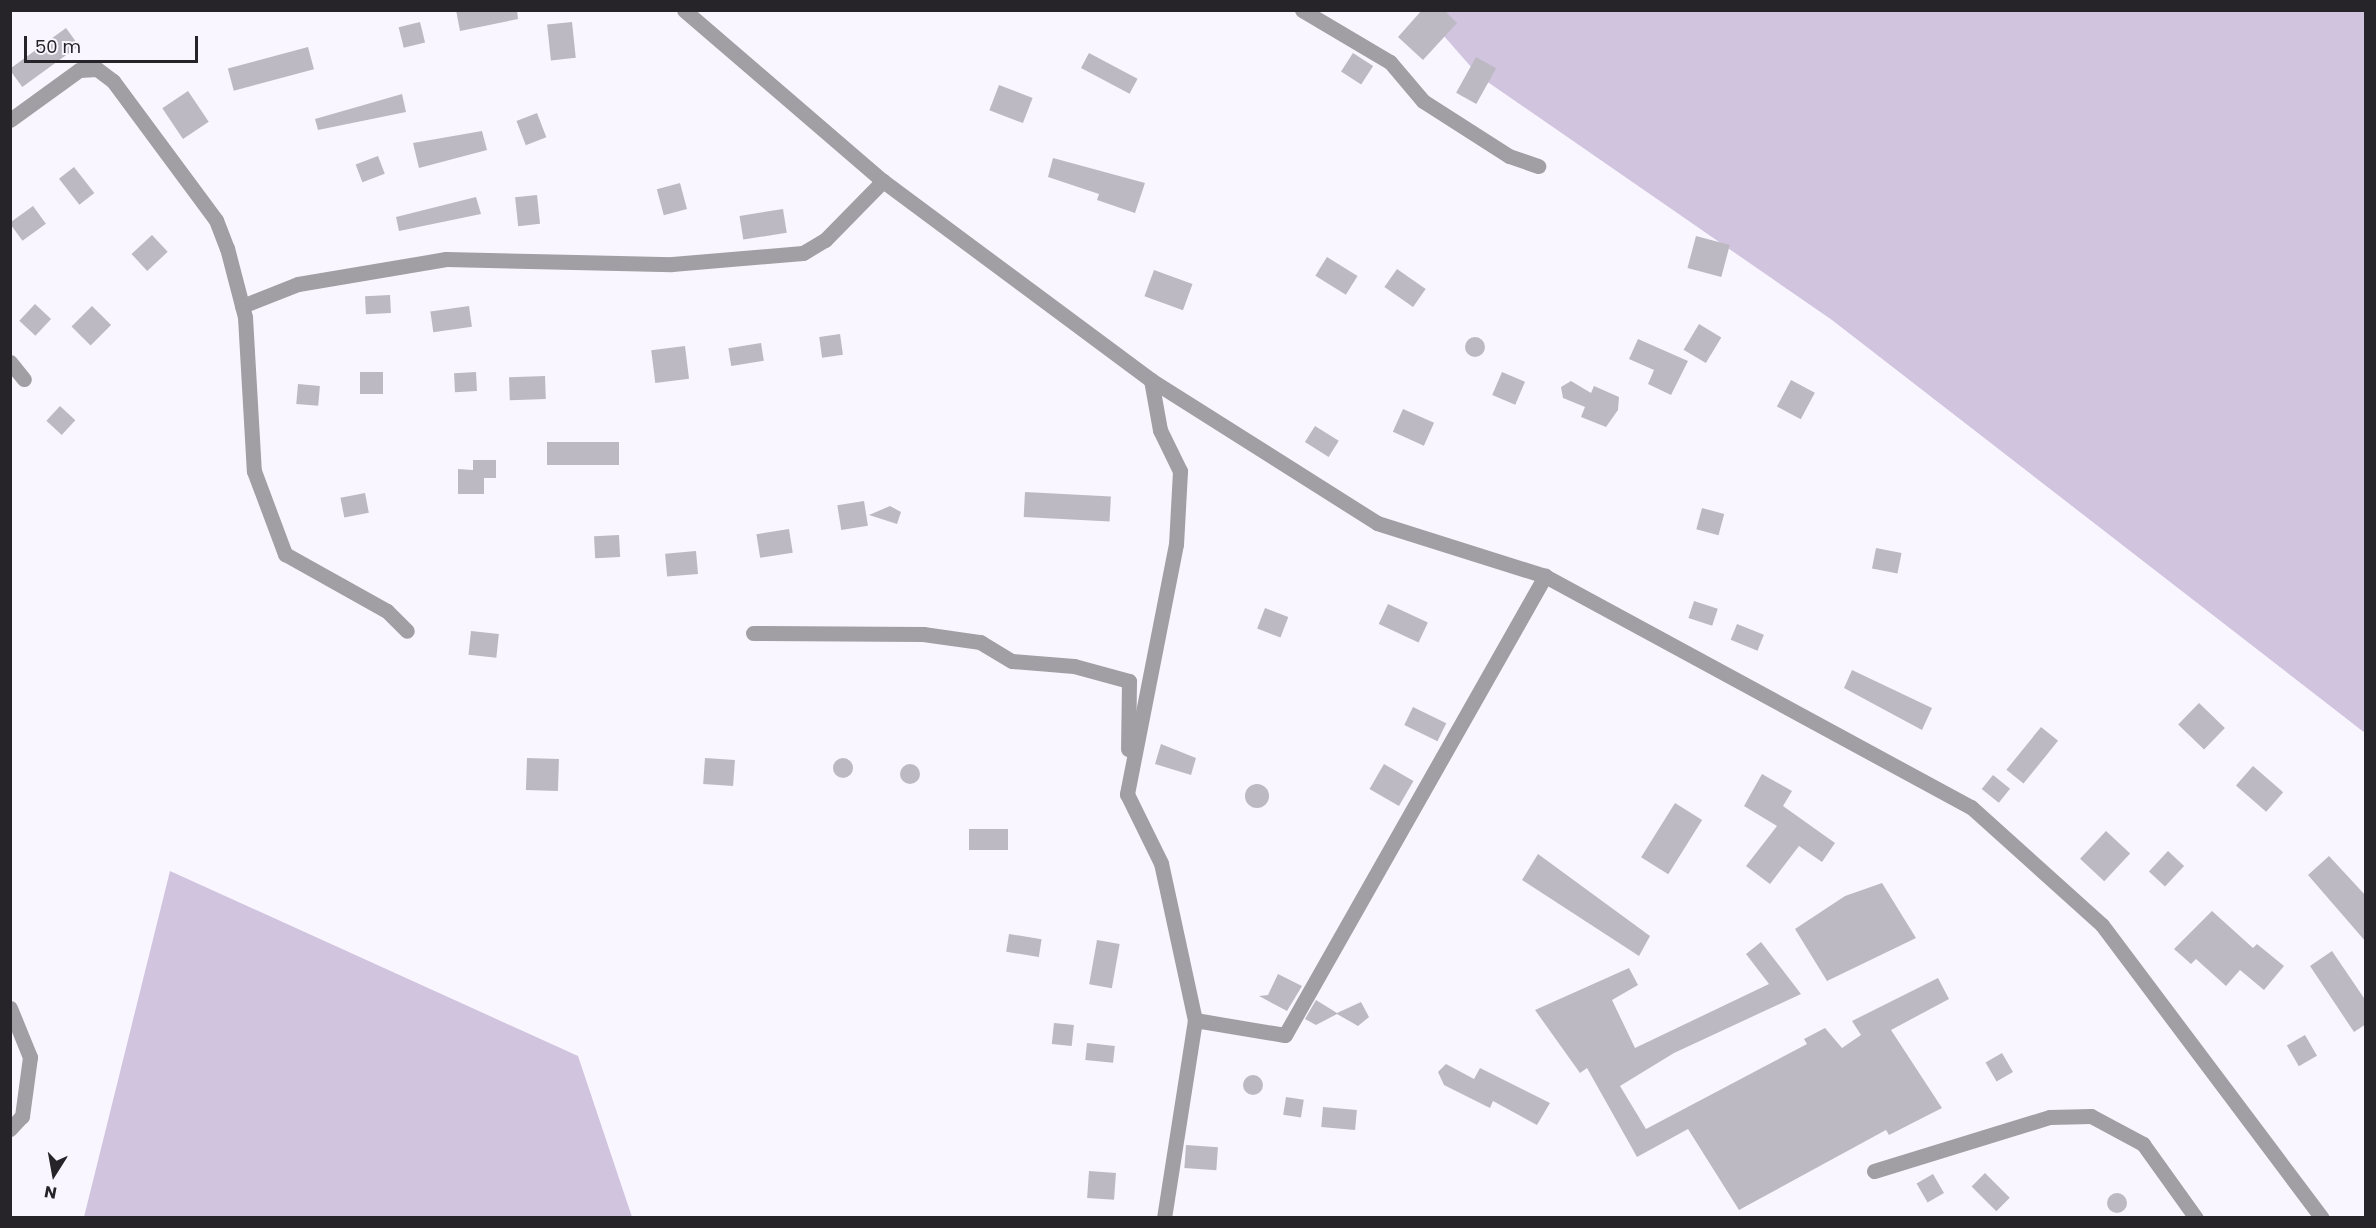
<!DOCTYPE html>
<style>
body{margin:0}
#map{position:relative;width:2376px;height:1228px;overflow:hidden;background:#faf6ff;font-family:Poppins,sans-serif}
div>[style]{position:absolute}
[style*='--x']{left:calc(var(--x)*1px);top:calc(var(--y)*1px);width:calc(var(--w)*1px);rotate:calc(var(--a)*1deg)}
.green>*{inset:0;background:#d0c4df}
.building>*{inset:0;background:#bdb9c3;transform-origin:0 0}
.round{border-radius:50%}
.minor>*{height:15px;margin:-7.5px;padding:0 7.5px;transform-origin:7.5px;border-radius:7.5px;background:#a19fa3}
span{translate:-50% -50%;white-space:nowrap;text-align:center;line-height:1.15;-webkit-text-stroke:4.5px #faf6ff;paint-order:stroke}
.frame{position:absolute;inset:0;border:12px solid #262428;pointer-events:none}
.north{position:absolute;left:24px;top:1144px;width:60px;height:60px;-webkit-text-stroke:4px #faf6ff;paint-order:stroke;rotate:191deg;font-size:16px;font-weight:700;line-height:24px;text-align:center;color:#262428}
.north::after{content:'';display:block;margin:auto;width:21px;height:27px;background:#262428;clip-path:polygon(50% 0,100% 100%,50% 72%,0 100%)}
.scale{position:absolute;left:24px;top:36px;width:174px;height:27px;box-sizing:border-box;border:3px solid #262428;border-top:0;padding-left:8px;font-size:18px;line-height:21px;white-space:nowrap;color:#262428;-webkit-text-stroke:4px #faf6ff;paint-order:stroke}
</style>
<div id="map">
<div class="green">
<i style="clip-path:polygon(1422px 11px,2365px 11px,2365px 733px,1832px 320px,1479px 76px)"></i>
<i style="clip-path:polygon(170px 871px,578px 1056px,632px 1217px,84px 1217px)"></i>
</div>
<div class="building">
<i style="clip-path:polygon(456px 10px,517px 10px,518px 19px,460px 31px)"></i>
<i style="clip-path:polygon(1422px 10px,1444px 10px,1457px 23px,1423px 60px,1398px 37px)"></i>
<i style="left:420px;top:22px;width:21px;height:22px;rotate:76deg"></i>
<i style="left:572px;top:22px;width:36px;height:25px;rotate:84deg"></i>
<i style="left:66px;top:28px;width:22px;height:70px;rotate:54deg"></i>
<i style="left:308px;top:47px;width:23px;height:83px;rotate:75deg"></i>
<i style="left:1089px;top:53px;width:55px;height:17px;rotate:28deg"></i>
<i style="left:1353px;top:53px;width:24px;height:22px;rotate:33deg"></i>
<i style="left:1476px;top:57px;width:23px;height:41px;rotate:29deg"></i>
<i style="left:999px;top:85px;width:36px;height:27px;rotate:21deg"></i>
<i style="left:188px;top:91px;width:37px;height:31px;rotate:56deg"></i>
<i style="clip-path:polygon(402px 94px,406px 112px,318px 130px,315px 119px)"></i>
<i style="left:537px;top:113px;width:26px;height:22px;rotate:69deg"></i>
<i style="clip-path:polygon(482px 131px,487px 150px,419px 168px,413px 143px)"></i>
<i style="left:378px;top:156px;width:19px;height:24px;rotate:69deg"></i>
<i style="clip-path:polygon(1053px 158px,1145px 183px,1135px 213px,1097px 200px,1099px 194px,1048px 177px)"></i>
<i style="left:74px;top:167px;width:33px;height:19px;rotate:52deg"></i>
<i style="left:680px;top:183px;width:27px;height:24px;rotate:75deg"></i>
<i style="left:537px;top:195px;width:29px;height:22px;rotate:84deg"></i>
<i style="clip-path:polygon(476px 197px,481px 214px,399px 231px,396px 217px)"></i>
<i style="left:33px;top:206px;width:22px;height:29px;rotate:54deg"></i>
<i style="left:783px;top:209px;width:24px;height:44px;rotate:81deg"></i>
<i style="left:152px;top:235px;width:23px;height:28px;rotate:47deg"></i>
<i style="left:1696px;top:236px;width:35px;height:33px;rotate:15deg"></i>
<i style="left:1327px;top:257px;width:36px;height:22px;rotate:32deg"></i>
<i style="left:1397px;top:269px;width:35px;height:22px;rotate:35deg"></i>
<i style="left:1154px;top:270px;width:41px;height:28px;rotate:20deg"></i>
<i style="left:390px;top:295px;width:18px;height:25px;rotate:87deg"></i>
<i style="left:35px;top:304px;width:22px;height:23px;rotate:43deg"></i>
<i style="left:92px;top:306px;width:27px;height:29px;rotate:45deg"></i>
<i style="left:469px;top:306px;width:21px;height:39px;rotate:82deg"></i>
<i style="left:1699px;top:324px;width:26px;height:30px;rotate:31deg"></i>
<i style="left:840px;top:334px;width:21px;height:21px;rotate:82deg"></i>
<i class="round" style="left:1465px;top:337px;width:20px;height:20px"></i>
<i style="clip-path:polygon(1638px 339px,1688px 361px,1671px 395px,1648px 384px,1654px 370px,1629px 359px)"></i>
<i style="left:761px;top:343px;width:18px;height:33px;rotate:81deg"></i>
<i style="left:685px;top:346px;width:33px;height:34px;rotate:83deg"></i>
<i style="left:383px;top:372px;width:22px;height:23px;rotate:90deg"></i>
<i style="left:476px;top:372px;width:19px;height:22px;rotate:87deg"></i>
<i style="left:1502px;top:372px;width:25px;height:25px;rotate:23deg"></i>
<i style="left:545px;top:376px;width:23px;height:36px;rotate:88deg"></i>
<i style="left:1791px;top:380px;width:27px;height:30px;rotate:28deg"></i>
<i style="clip-path:polygon(1571px 381px,1591px 393px,1594px 386px,1619px 397px,1618px 410px,1606px 427px,1581px 417px,1585px 407px,1563px 398px,1561px 387px)"></i>
<i style="left:298px;top:384px;width:22px;height:20px;rotate:5deg"></i>
<i style="left:60px;top:406px;width:21px;height:20px;rotate:43deg"></i>
<i style="left:1403px;top:409px;width:34px;height:25px;rotate:24deg"></i>
<i style="left:1315px;top:426px;width:28px;height:19px;rotate:32deg"></i>
<i style="left:547px;top:442px;width:72px;height:23px"></i>
<i style="clip-path:polygon(473px 460px,496px 460px,496px 478px,484px 478px,484px 494px,458px 494px,458px 469px,473px 470px)"></i>
<i style="left:1025px;top:492px;width:86px;height:25px;rotate:3deg"></i>
<i style="left:365px;top:493px;width:20px;height:25px;rotate:79deg"></i>
<i style="left:864px;top:501px;width:25px;height:27px;rotate:81deg"></i>
<i style="clip-path:polygon(890px 506px,901px 512px,897px 524px,869px 515px)"></i>
<i style="left:1702px;top:508px;width:23px;height:22px;rotate:15deg"></i>
<i style="left:789px;top:529px;width:24px;height:33px;rotate:81deg"></i>
<i style="left:619px;top:535px;width:22px;height:25px;rotate:87deg"></i>
<i style="left:1876px;top:548px;width:26px;height:21px;rotate:11deg"></i>
<i style="left:696px;top:551px;width:23px;height:31px;rotate:85deg"></i>
<i style="left:1694px;top:601px;width:25px;height:18px;rotate:18deg"></i>
<i style="left:1388px;top:604px;width:44px;height:22px;rotate:25deg"></i>
<i style="left:1265px;top:608px;width:25px;height:22px;rotate:21deg"></i>
<i style="left:1737px;top:624px;width:29px;height:17px;rotate:22deg"></i>
<i style="left:471px;top:631px;width:28px;height:24px;rotate:6deg"></i>
<i style="clip-path:polygon(1852px 670px,1932px 708px,1922px 730px,1844px 688px)"></i>
<i style="left:2199px;top:703px;width:36px;height:30px;rotate:44deg"></i>
<i style="left:1413px;top:707px;width:37px;height:20px;rotate:26deg"></i>
<i style="left:2041px;top:727px;width:22px;height:55px;rotate:39deg"></i>
<i style="clip-path:polygon(1161px 744px,1196px 758px,1191px 775px,1155px 764px)"></i>
<i class="round" style="left:833px;top:758px;width:20px;height:20px"></i>
<i style="left:527px;top:758px;width:32px;height:32px;rotate:2deg"></i>
<i style="left:705px;top:758px;width:30px;height:26px;rotate:4deg"></i>
<i class="round" style="left:900px;top:764px;width:20px;height:20px"></i>
<i style="left:1384px;top:764px;width:34px;height:29px;rotate:30deg"></i>
<i style="left:2253px;top:766px;width:40px;height:26px;rotate:41deg"></i>
<i style="clip-path:polygon(1762px 774px,1792px 791px,1783px 806px,1835px 843px,1822px 862px,1799px 846px,1770px 884px,1746px 866px,1777px 826px,1744px 806px)"></i>
<i style="left:1993px;top:775px;width:22px;height:18px;rotate:39deg"></i>
<i class="round" style="left:1245px;top:784px;width:24px;height:24px"></i>
<i style="left:1675px;top:803px;width:32px;height:64px;rotate:32deg"></i>
<i style="left:969px;top:829px;width:39px;height:21px"></i>
<i style="left:2106px;top:831px;width:33px;height:38px;rotate:43deg"></i>
<i style="left:2168px;top:851px;width:22px;height:28px;rotate:43deg"></i>
<i style="clip-path:polygon(1538px 854px,1650px 936px,1639px 956px,1522px 880px)"></i>
<i style="clip-path:polygon(2329px 856px,2366px 896px,2366px 942px,2308px 875px)"></i>
<i style="clip-path:polygon(1882px 883px,1916px 938px,1827px 981px,1795px 929px,1845px 896px)"></i>
<i style="clip-path:polygon(2212px 911px,2253px 948px,2257px 944px,2284px 966px,2264px 990px,2240px 970px,2226px 986px,2196px 959px,2191px 964px,2174px 949px)"></i>
<i style="left:1009px;top:934px;width:33px;height:18px;rotate:9deg"></i>
<i style="left:1097px;top:940px;width:23px;height:45px;rotate:10deg"></i>
<i style="clip-path:polygon(1761px 942px,1801px 994px,1674px 1053px,1620px 1086px,1646px 1129px,1807px 1044px,1804px 1039px,1825px 1028px,1842px 1048px,1861px 1035px,1852px 1021px,1938px 978px,1949px 999px,1891px 1030px,1942px 1108px,1889px 1135px,1886px 1130px,1739px 1210px,1688px 1129px,1637px 1157px,1587px 1068px,1580px 1073px,1535px 1010px,1629px 968px,1638px 985px,1612px 1000px,1635px 1048px,1769px 984px,1746px 954px)"></i>
<i style="clip-path:polygon(2332px 951px,2366px 1001px,2366px 1024px,2354px 1032px,2310px 966px)"></i>
<i style="clip-path:polygon(1278px 974px,1302px 986px,1287px 1011px,1259px 996px,1268px 995px)"></i>
<i style="clip-path:polygon(1316px 1000px,1337px 1013px,1361px 1002px,1369px 1017px,1358px 1026px,1337px 1014px,1316px 1025px,1305px 1019px)"></i>
<i style="left:1054px;top:1023px;width:20px;height:21px;rotate:6deg"></i>
<i style="left:2305px;top:1035px;width:24px;height:21px;rotate:60deg"></i>
<i style="left:1087px;top:1043px;width:28px;height:17px;rotate:6deg"></i>
<i style="left:2002px;top:1053px;width:22px;height:19px;rotate:60deg"></i>
<i style="clip-path:polygon(1446px 1064px,1474px 1079px,1480px 1068px,1550px 1103px,1537px 1125px,1493px 1101px,1490px 1108px,1444px 1085px,1438px 1072px)"></i>
<i class="round" style="left:1243px;top:1075px;width:20px;height:20px"></i>
<i style="left:1286px;top:1097px;width:18px;height:18px;rotate:9deg"></i>
<i style="left:1323px;top:1107px;width:34px;height:20px;rotate:5deg"></i>
<i style="left:1186px;top:1145px;width:32px;height:23px;rotate:4deg"></i>
<i style="left:1089px;top:1171px;width:27px;height:27px;rotate:4deg"></i>
<i style="left:1985px;top:1173px;width:35px;height:19px;rotate:45deg"></i>
<i style="left:1933px;top:1174px;width:22px;height:19px;rotate:60deg"></i>
<i class="round" style="left:2107px;top:1193px;width:20px;height:20px"></i>
</div>
<div class="minor">
<i style="--x:684;--y:10;--w:262;--a:40.7"></i>
<i style="--x:883;--y:181;--w:334;--a:36.6"></i>
<i style="--x:1151;--y:380;--w:267;--a:32.3"></i>
<i style="--x:1377;--y:523;--w:176;--a:17.5"></i>
<i style="--x:1545;--y:576;--w:485;--a:28.5"></i>
<i style="--x:1971;--y:807;--w:176;--a:42"></i>
<i style="--x:2102;--y:925;--w:366;--a:53.1"></i>
<i style="--x:1302;--y:10;--w:102;--a:30.6"></i>
<i style="--x:1390;--y:62;--w:51;--a:49.8"></i>
<i style="--x:1423;--y:101;--w:102;--a:32.6"></i>
<i style="--x:1509;--y:156;--w:31;--a:19"></i>
<i style="--x:10;--y:120;--w:85;--a:-35.9"></i>
<i style="--x:79;--y:70;--w:18;--a:-3"></i>
<i style="--x:97;--y:69;--w:20;--a:37"></i>
<i style="--x:113;--y:81;--w:173;--a:53.5"></i>
<i style="--x:216;--y:220;--w:30;--a:69"></i>
<i style="--x:227;--y:248;--w:71;--a:75.4"></i>
<i style="--x:245;--y:317;--w:154;--a:86.7"></i>
<i style="--x:254;--y:471;--w:89;--a:69.5"></i>
<i style="--x:285;--y:554;--w:117;--a:29.2"></i>
<i style="--x:387;--y:611;--w:28;--a:45"></i>
<i style="--x:242;--y:306;--w:60;--a:-21.4"></i>
<i style="--x:298;--y:284;--w:150;--a:-9.6"></i>
<i style="--x:446;--y:259;--w:226;--a:1.3"></i>
<i style="--x:672;--y:264;--w:131;--a:-4.8"></i>
<i style="--x:803;--y:253;--w:26;--a:-31"></i>
<i style="--x:825;--y:240;--w:83;--a:-45.5"></i>
<i style="--x:10;--y:362;--w:22;--a:51"></i>
<i style="--x:1151;--y:380;--w:51;--a:79.8"></i>
<i style="--x:1160;--y:430;--w:46;--a:64"></i>
<i style="--x:1180;--y:471;--w:73;--a:93.1"></i>
<i style="--x:1176;--y:544;--w:255;--a:101.1"></i>
<i style="--x:1127;--y:794;--w:77;--a:63.8"></i>
<i style="--x:1161;--y:863;--w:161;--a:77.8"></i>
<i style="--x:1195;--y:1020;--w:200;--a:98.9"></i>
<i style="--x:753;--y:633;--w:170;--a:0.3"></i>
<i style="--x:923;--y:634;--w:58;--a:8"></i>
<i style="--x:980;--y:642;--w:37;--a:31"></i>
<i style="--x:1012;--y:661;--w:62;--a:4.6"></i>
<i style="--x:1074;--y:666;--w:57;--a:15.3"></i>
<i style="--x:1129;--y:681;--w:68;--a:90.8"></i>
<i style="--x:10;--y:1008;--w:53;--a:67.8"></i>
<i style="--x:30;--y:1057;--w:60;--a:97.7"></i>
<i style="--x:22;--y:1116;--w:18;--a:133"></i>
<i style="--x:1195;--y:1020;--w:91;--a:9.5"></i>
<i style="--x:1285;--y:1035;--w:528;--a:-60.47"></i>
<i style="--x:1874;--y:1171;--w:184;--a:-17.1"></i>
<i style="--x:2050;--y:1117;--w:41;--a:-1.4"></i>
<i style="--x:2091;--y:1116;--w:59;--a:28.3"></i>
<i style="--x:2143;--y:1144;--w:91;--a:54.4"></i>
</div>
<div class="frame"></div>
<div class="north">N</div>
<div class="scale">50 m</div>
</div>
